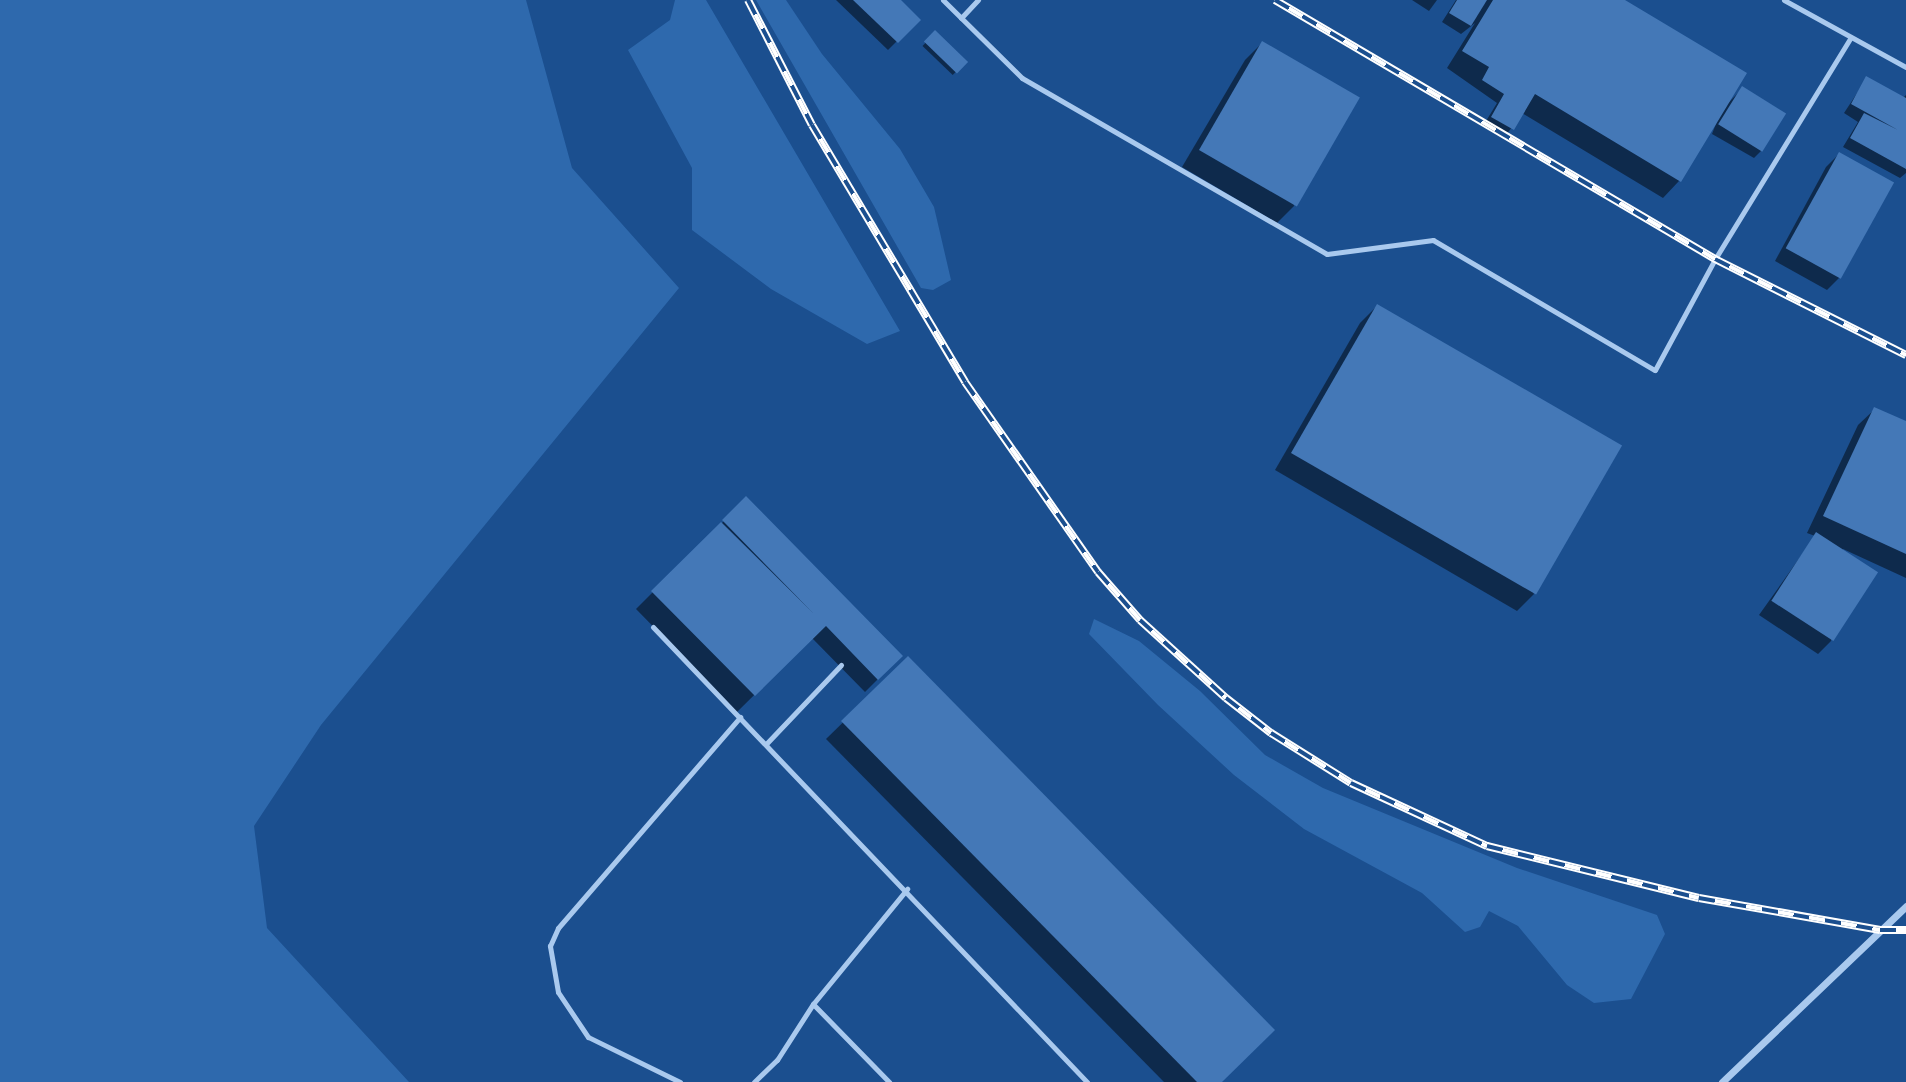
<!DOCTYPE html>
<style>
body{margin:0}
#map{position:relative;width:1906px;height:1082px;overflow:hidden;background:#1b4f8f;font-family:"Open Sans",sans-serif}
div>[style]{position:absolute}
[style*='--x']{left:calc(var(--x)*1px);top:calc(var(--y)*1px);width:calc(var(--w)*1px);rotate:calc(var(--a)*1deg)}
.green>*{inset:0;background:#2e69ad}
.shadow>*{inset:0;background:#0007;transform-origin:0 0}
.building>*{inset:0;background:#4478b7;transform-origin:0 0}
.service>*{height:5px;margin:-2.5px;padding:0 2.5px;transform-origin:2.5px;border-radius:2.5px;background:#a9c9ee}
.minor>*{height:7px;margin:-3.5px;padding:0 3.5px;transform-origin:3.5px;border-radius:3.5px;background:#a9c9ee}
.rail>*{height:8px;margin-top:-4px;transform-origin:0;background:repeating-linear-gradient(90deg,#1b4f8f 0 16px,#fff 0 32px);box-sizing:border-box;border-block:2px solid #fff}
span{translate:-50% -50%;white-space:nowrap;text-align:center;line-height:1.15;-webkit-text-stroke:7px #1b4f8f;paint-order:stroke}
</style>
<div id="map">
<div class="green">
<i style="clip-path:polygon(0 0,526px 0,572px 168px,679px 288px,321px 725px,254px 826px,267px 928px,409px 1082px,0 1082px)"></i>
<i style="clip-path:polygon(675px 0,706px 0,900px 331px,867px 344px,771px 289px,692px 230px,692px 168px,628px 50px,670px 20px)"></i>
<i style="clip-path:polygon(756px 0,786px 0,822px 54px,900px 149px,934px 207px,951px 280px,933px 290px,921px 288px)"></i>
<i style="clip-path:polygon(1094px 619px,1139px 641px,1200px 691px,1265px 755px,1323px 788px,1517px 868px,1657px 915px,1665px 934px,1631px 999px,1594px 1003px,1567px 985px,1518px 926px,1489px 911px,1480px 927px,1465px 932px,1422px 893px,1304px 829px,1234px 775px,1158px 705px,1089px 634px)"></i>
</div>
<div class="shadow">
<i style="clip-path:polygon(836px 0,898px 0,918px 20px,888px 50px)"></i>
<i style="clip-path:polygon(1412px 0,1437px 0,1429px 11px)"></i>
<i style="clip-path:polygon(1456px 0,1622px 0,1729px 102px,1742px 89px,1762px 150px,1754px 158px,1712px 134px,1721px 111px,1679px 181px,1663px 198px,1522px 113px,1504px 138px,1483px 126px,1497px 103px,1447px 68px,1475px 23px,1461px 34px,1442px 22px)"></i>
<i style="left:935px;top:33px;width:42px;height:18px;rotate:44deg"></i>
<i style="clip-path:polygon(1262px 43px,1294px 206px,1277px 223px,1182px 167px,1245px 60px)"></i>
<i style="clip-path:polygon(1867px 78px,1903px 98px,1906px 95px,1906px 173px,1900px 178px,1843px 147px,1858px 122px,1844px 113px)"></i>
<i style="clip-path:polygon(1839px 154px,1892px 183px,1840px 277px,1827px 290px,1775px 261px,1826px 167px)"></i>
<i style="clip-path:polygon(1377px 306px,1534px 594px,1517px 611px,1275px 470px,1360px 323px)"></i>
<i style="clip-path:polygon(1875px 409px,1906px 423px,1906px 578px,1843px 549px,1831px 641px,1818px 654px,1759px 615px,1815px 536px,1807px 533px,1858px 425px)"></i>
<i style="clip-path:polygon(746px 499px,901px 656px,865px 692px,812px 638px,737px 712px,636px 609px)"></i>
<i style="clip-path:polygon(908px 659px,1220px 1082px,1164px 1082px,826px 739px)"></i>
</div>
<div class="building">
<i style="clip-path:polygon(853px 0,901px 0,921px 20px,898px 43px)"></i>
<i style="clip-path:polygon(1457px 0,1487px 0,1471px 26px,1449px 13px)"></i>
<i style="clip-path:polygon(1493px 0,1625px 0,1747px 73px,1681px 182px,1535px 94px,1514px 130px,1491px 117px,1504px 94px,1482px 80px,1489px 67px,1462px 51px)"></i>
<i style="left:935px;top:30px;width:46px;height:16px;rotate:44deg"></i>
<i style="left:1262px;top:41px;width:113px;height:126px;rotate:30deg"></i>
<i style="clip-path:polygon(1866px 76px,1906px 98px,1906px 169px,1850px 138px,1864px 113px,1898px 130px,1851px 104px)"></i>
<i style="left:1742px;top:86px;width:52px;height:45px;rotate:32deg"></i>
<i style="left:1839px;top:152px;width:63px;height:110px;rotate:29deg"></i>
<i style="left:1377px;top:304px;width:283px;height:172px;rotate:30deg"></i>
<i style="clip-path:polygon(1874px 407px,1906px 421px,1906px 554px,1823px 516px)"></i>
<i style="clip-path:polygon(746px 496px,903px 656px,878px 680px,826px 626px,755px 696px,651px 591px,721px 522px,813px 613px,722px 520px)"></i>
<i style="left:1816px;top:532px;width:74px;height:82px;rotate:33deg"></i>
<i style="clip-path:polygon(908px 656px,1275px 1030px,1222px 1082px,1197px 1082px,841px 721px)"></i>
</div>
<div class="service">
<i style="--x:943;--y:0;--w:111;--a:44.6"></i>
<i style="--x:1022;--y:78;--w:352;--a:30"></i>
<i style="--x:1327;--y:254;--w:107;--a:-7.5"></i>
<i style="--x:1433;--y:240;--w:257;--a:30.4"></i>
<i style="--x:1655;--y:370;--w:126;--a:-61.6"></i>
<i style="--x:1715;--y:259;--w:260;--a:-58.5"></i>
<i style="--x:1784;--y:0;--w:139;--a:28.8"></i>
<i style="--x:961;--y:18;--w:25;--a:-47"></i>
<i style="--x:653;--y:627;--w:629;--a:46.35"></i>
<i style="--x:766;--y:744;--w:109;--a:-46.5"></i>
<i style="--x:813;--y:1004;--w:109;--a:45.7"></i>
<i style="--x:680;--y:1082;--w:102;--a:-153.9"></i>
<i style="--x:588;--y:1037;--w:54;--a:-123.7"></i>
<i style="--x:558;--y:992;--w:47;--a:-99.9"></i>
<i style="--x:550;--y:946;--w:20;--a:-66"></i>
<i style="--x:558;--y:928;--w:279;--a:-49.2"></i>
<i style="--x:754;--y:1082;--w:32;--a:-44"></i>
<i style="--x:777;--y:1060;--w:67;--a:-57.3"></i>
<i style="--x:813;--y:1004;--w:149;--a:-50.7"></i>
</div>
<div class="minor">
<i style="--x:1722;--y:1082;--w:255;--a:-43.7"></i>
</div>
<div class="rail">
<i style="--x:748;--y:0;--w:140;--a:62.9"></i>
<i style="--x:812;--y:125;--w:299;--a:59.2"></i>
<i style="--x:965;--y:382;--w:232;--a:55"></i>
<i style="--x:1098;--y:572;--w:64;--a:48.8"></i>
<i style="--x:1140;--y:620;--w:116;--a:42.2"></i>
<i style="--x:1226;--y:698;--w:57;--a:37.9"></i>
<i style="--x:1271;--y:733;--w:94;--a:32"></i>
<i style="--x:1351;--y:783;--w:150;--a:24.9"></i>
<i style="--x:1487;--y:846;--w:218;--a:13.8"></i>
<i style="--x:1699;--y:898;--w:184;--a:10"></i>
<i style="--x:1880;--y:930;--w:26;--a:0"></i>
<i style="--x:1275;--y:0;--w:511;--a:30.48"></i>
<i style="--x:1715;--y:259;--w:214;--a:26.7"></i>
</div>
</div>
